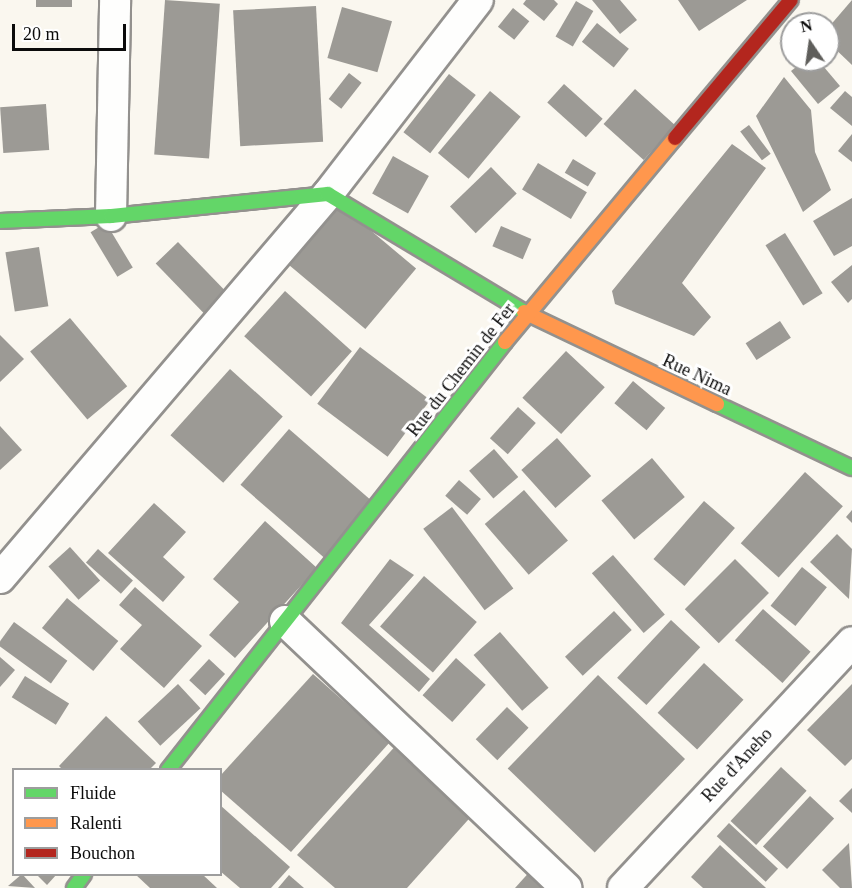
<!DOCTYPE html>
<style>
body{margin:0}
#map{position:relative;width:852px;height:888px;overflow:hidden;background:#faf7ef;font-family:Georgia,serif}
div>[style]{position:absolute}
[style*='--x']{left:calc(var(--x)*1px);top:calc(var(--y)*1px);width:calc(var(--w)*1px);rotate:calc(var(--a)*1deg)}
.building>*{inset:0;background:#9c9a95;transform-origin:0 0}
.roads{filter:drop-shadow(2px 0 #93918e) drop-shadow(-2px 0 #93918e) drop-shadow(0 2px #93918e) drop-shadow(0 -2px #93918e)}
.street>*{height:30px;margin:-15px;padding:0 15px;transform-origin:15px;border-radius:15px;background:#fefefd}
.fast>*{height:14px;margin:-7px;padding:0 7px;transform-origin:7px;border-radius:7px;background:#63d668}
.slow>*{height:14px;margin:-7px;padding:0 7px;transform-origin:7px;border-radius:7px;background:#ff974d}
.jam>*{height:14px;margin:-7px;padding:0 7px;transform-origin:7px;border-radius:7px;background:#b3261e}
span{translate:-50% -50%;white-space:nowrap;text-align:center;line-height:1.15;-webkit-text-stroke:6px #fff;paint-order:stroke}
.street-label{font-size:18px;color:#0b0b0b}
.legend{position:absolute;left:12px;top:768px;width:210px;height:108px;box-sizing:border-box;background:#fff;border:2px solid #9d9d9d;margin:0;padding:8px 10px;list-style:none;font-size:18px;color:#0b0b0b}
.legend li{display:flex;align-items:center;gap:12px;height:30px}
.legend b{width:30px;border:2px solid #9d9d9d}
.north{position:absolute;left:780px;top:12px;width:60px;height:60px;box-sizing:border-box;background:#fff;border:2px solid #9d9d9d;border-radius:50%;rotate:347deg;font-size:16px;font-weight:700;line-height:24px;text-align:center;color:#0b0b0b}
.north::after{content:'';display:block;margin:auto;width:21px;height:27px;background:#5f5e5b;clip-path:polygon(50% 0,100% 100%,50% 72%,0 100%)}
.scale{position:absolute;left:12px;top:24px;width:114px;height:27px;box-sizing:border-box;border:3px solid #0b0b0b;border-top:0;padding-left:8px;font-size:18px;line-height:21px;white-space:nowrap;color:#0b0b0b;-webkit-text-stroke:4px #fff;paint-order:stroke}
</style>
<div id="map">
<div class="building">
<i style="left:36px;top:0;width:36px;height:7px"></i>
<i style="left:165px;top:0;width:55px;height:155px;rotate:4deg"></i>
<i style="clip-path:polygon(526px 0,554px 0,558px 4px,544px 21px,523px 4px)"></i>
<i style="clip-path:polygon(592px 0,620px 0,637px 20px,620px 34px)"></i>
<i style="clip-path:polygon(678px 0,747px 0,699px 31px)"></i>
<i style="clip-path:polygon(852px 0,852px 65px,828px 42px,828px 28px)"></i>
<i style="left:576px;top:1px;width:20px;height:41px;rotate:30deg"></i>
<i style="left:316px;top:6px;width:136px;height:83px;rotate:87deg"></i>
<i style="left:342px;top:7px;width:52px;height:53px;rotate:16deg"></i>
<i style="left:513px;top:8px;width:21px;height:24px;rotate:39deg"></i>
<i style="left:597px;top:23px;width:41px;height:24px;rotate:39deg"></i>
<i style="clip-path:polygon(805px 60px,818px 60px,840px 86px,818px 104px,791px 71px)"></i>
<i style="left:349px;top:73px;width:16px;height:33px;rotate:38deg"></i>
<i style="left:449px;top:74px;width:34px;height:74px;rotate:38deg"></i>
<i style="clip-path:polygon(784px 77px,811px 110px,815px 152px,831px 190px,803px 212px,756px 116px)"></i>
<i style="left:564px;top:84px;width:52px;height:25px;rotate:42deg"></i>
<i style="left:635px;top:89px;width:54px;height:47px;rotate:42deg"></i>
<i style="left:490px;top:91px;width:40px;height:81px;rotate:40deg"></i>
<i style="clip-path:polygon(845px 91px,852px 97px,852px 126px,830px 108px)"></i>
<i style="left:46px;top:104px;width:46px;height:46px;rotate:86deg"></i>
<i style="left:749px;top:125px;width:36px;height:11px;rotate:53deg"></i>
<i style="clip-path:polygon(852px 134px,852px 162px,838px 151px)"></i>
<i style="clip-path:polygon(732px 144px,766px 168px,682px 283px,711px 317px,694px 336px,615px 304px,612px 291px)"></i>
<i style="left:393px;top:156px;width:41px;height:43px;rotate:29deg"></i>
<i style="left:573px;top:159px;width:27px;height:16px;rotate:31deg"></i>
<i style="left:538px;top:163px;width:57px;height:31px;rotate:31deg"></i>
<i style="left:491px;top:167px;width:37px;height:57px;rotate:46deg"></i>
<i style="clip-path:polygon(852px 198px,852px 246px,834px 256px,813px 221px)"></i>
<i style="left:338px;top:203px;width:102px;height:79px;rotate:40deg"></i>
<i style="left:106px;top:223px;width:52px;height:18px;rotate:59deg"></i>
<i style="left:501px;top:226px;width:33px;height:22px;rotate:23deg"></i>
<i style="left:785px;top:233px;width:71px;height:23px;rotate:58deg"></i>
<i style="left:178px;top:242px;width:71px;height:31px;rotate:46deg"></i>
<i style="left:39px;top:247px;width:60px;height:34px;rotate:81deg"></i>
<i style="clip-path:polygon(852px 265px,852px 299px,848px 303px,831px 282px)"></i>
<i style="left:285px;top:291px;width:90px;height:61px;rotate:42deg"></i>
<i style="left:70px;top:318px;width:89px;height:52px;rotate:50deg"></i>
<i style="left:780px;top:321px;width:20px;height:41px;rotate:57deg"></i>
<i style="clip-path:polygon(0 335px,24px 359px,0 382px)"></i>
<i style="left:360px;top:347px;width:88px;height:71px;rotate:37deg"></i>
<i style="left:566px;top:351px;width:53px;height:64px;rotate:43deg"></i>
<i style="left:230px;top:369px;width:71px;height:89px;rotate:42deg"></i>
<i style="left:633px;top:381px;width:42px;height:29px;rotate:40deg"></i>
<i style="left:518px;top:407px;width:24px;height:42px;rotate:42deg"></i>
<i style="clip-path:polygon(0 426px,22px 450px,0 470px)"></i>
<i style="left:289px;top:429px;width:111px;height:74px;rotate:41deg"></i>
<i style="left:557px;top:438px;width:51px;height:48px;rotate:48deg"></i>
<i style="left:494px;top:449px;width:37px;height:33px;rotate:49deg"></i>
<i style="left:652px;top:458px;width:51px;height:66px;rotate:50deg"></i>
<i style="left:805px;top:472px;width:51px;height:96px;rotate:42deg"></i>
<i style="left:459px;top:480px;width:29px;height:21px;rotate:41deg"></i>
<i style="left:524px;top:490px;width:67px;height:52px;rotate:49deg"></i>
<i style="left:704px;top:501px;width:41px;height:77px;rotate:41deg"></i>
<i style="clip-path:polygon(154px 503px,186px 532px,163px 557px,185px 577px,163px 602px,108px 553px)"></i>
<i style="left:452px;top:507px;width:102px;height:36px;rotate:53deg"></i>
<i style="clip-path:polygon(852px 510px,852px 523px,846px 517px)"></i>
<i style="clip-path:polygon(265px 521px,317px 568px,235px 658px,209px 635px,239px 602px,213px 579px)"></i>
<i style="clip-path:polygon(837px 534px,852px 549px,849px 599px,810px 562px)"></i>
<i style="left:70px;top:547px;width:45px;height:29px;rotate:48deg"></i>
<i style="left:98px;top:549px;width:47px;height:18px;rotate:42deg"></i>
<i style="left:613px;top:555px;width:79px;height:28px;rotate:49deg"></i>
<i style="clip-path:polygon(390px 559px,414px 575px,369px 625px,430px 679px,419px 692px,341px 623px)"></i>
<i style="left:735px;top:559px;width:48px;height:71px;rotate:45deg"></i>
<i style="left:802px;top:567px;width:32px;height:50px;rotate:39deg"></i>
<i style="left:424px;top:576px;width:70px;height:67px;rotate:41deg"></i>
<i style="clip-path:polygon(135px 587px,202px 646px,164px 688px,120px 649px,142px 625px,119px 605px)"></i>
<i style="left:67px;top:598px;width:67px;height:39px;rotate:40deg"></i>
<i style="left:763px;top:609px;width:64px;height:42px;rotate:42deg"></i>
<i style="left:614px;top:611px;width:26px;height:67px;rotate:47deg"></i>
<i style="left:671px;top:620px;width:40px;height:79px;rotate:43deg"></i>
<i style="left:14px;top:622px;width:66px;height:28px;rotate:36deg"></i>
<i style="left:500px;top:632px;width:74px;height:35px;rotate:49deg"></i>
<i style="clip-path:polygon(0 657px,15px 670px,0 687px)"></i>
<i style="left:456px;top:658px;width:40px;height:50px;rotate:42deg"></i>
<i style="left:209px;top:659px;width:22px;height:29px;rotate:43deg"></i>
<i style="left:704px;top:663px;width:54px;height:68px;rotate:43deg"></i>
<i style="clip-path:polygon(313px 674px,390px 742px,291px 852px,220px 790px,220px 776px)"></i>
<i style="left:598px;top:675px;width:121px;height:130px;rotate:44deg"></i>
<i style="left:25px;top:676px;width:52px;height:25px;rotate:32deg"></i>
<i style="left:178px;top:684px;width:33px;height:55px;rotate:47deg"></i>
<i style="clip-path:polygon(852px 684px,852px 759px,845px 766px,807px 730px)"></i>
<i style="left:507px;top:707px;width:30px;height:45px;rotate:44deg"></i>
<i style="clip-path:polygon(106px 716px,156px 763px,149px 770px,63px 770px,59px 766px)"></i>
<i style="clip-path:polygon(399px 742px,476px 811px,407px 888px,335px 888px,297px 855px)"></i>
<i style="left:781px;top:767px;width:35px;height:74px;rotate:43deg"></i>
<i style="clip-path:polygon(852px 788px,852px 813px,839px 801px)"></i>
<i style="left:810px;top:796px;width:33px;height:69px;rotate:43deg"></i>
<i style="clip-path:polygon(220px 805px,290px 867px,271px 888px,240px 888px,220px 871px)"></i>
<i style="left:729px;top:823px;width:67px;height:18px;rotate:43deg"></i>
<i style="clip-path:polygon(849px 843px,852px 888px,840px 888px,822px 870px)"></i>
<i style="clip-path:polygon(720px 845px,766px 888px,703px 888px,691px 877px)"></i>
<i style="clip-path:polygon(533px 868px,556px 888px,515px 888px)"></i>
<i style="clip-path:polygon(22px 874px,35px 888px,8px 886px)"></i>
<i style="clip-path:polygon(36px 874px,57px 874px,47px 885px)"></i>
<i style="clip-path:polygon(135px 874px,202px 874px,217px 888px,150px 888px)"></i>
<i style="clip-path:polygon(289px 875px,304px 888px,278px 888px)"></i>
</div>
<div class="roads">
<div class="street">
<i style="--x:111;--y:216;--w:216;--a:-88.9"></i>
<i style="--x:0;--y:578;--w:505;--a:-49.5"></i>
<i style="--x:328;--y:194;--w:245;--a:-52.3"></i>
<i style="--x:285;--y:621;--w:388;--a:43.5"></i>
<i style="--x:623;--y:888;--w:336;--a:-47"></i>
</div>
<div class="fast">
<i style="--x:0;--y:221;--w:111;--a:-2.6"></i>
<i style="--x:111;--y:216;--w:218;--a:-5.8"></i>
<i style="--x:328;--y:194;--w:229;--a:31"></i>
<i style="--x:717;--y:404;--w:149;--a:25.4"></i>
<i style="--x:168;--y:770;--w:545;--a:-51.78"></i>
<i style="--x:74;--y:888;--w:17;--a:-54"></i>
</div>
<div class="slow">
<i style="--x:524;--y:312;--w:214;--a:25.5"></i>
<i style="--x:505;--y:342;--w:266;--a:-50.2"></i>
</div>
<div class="jam">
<i style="--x:675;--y:138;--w:180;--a:-50"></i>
</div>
</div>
<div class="street-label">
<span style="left:461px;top:370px;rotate:-52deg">Rue du Chemin de Fer</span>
<span style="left:697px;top:375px;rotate:25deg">Rue Nima</span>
<span style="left:737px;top:765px;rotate:-47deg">Rue d'Aneho</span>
</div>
<ul class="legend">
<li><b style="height:8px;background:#63d668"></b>Fluide</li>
<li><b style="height:8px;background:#ff974d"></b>Ralenti</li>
<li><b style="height:8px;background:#b3261e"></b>Bouchon</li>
</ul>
<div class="north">N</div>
<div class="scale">20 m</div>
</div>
